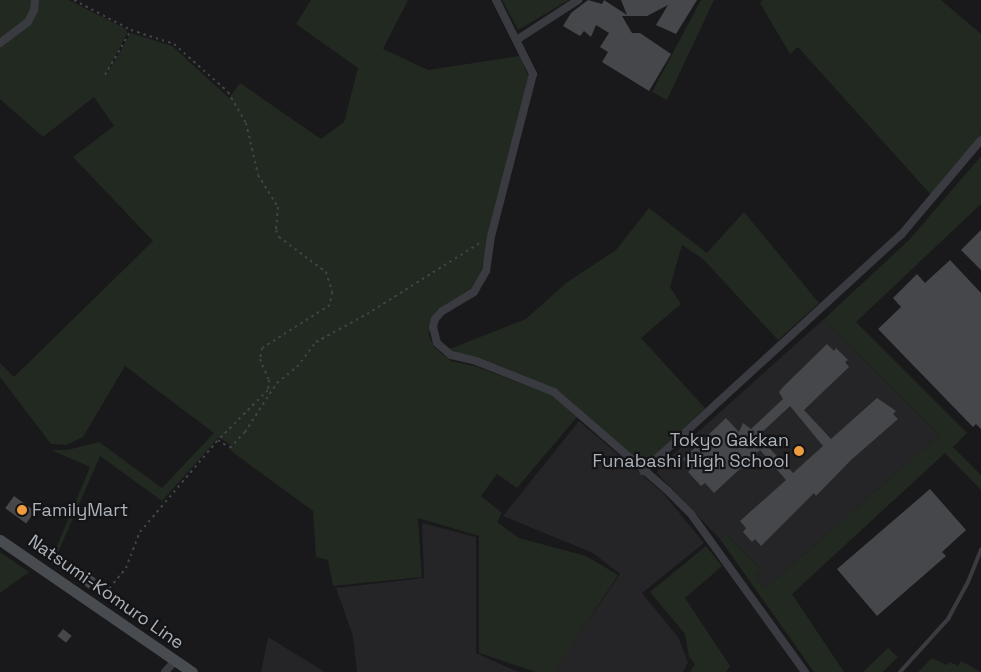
<!DOCTYPE html>
<style>
body{margin:0}
#map{position:relative;width:981px;height:672px;overflow:hidden;background:#19191b;font-family:"Space Grotesk",sans-serif}
div>[style]{position:absolute}
[style*='--x']{left:calc(var(--x)*1px);top:calc(var(--y)*1px);width:calc(var(--w)*1px);rotate:calc(var(--a)*1deg)}
.built>*{inset:0;background:#252528}
.green>*{inset:0;background:#212921}
.building>*{inset:0;background:#45474b;transform-origin:0 0}
.path>*{height:2px;margin-top:-1px;transform-origin:0;background:repeating-linear-gradient(90deg,#404347 0 2.5px,transparent 0 6.5px)}
.lane>*{height:4px;margin:-2px;padding:0 2px;transform-origin:2px;border-radius:2px;background:#3a3b40}
.street>*{height:8px;margin:-4px;padding:0 4px;transform-origin:4px;border-radius:4px;background:#3a3b40}
.secondary>*{height:11px;margin:-5.5px;padding:0 5.5px;transform-origin:5.5px;border-radius:5.5px;background:#484b50}
.dots>*{width:14px;height:14px;translate:-50% -50%;box-sizing:border-box;border:2px solid #141416;border-radius:50%}
span{translate:-50% -50%;white-space:nowrap;text-align:center;line-height:1.15;-webkit-text-stroke:4.5px #141416;paint-order:stroke}
.poi-label{font-size:18px;color:#abb2ba}
.right{translate:-100% -50%;text-align:right}
.left{translate:0 -50%;text-align:left}
.street-label{font-size:18px;color:#abb2ba}
</style>
<div id="map">
<div class="built">
<i style="clip-path:polygon(824px 319px,939px 435px,766px 588px,754px 578px,761px 569px,726px 534px,720px 539px,657px 473px,659px 467px)"></i>
<i style="clip-path:polygon(579px 421px,663px 493px,704px 543px,642px 593px,678px 637px,688px 662px,683px 672px,553px 672px,620px 574px,593px 553px,503px 516px)"></i>
<i style="clip-path:polygon(422px 523px,476px 537px,476px 653px,518px 672px,357px 672px,353px 636px,336px 588px,424px 578px)"></i>
<i style="clip-path:polygon(268px 637px,325px 672px,261px 672px)"></i>
</div>
<div class="green">
<i style="clip-path:polygon(0 0,31px 0,31px 11px,25px 21px,0 38px)"></i>
<i style="clip-path:polygon(38px 0,69px 0,126px 29px,127px 33px,105px 77px,131px 33px,172px 46px,229px 98px,240px 83px,321px 139px,344px 122px,358px 68px,296px 24px,311px 0,408px 0,383px 49px,428px 70px,520px 56px,529px 78px,480px 275px,468px 292px,437px 310px,431px 320px,429px 335px,434px 347px,451px 361px,475px 366px,552px 395px,577px 417px,517px 488px,497px 474px,481px 496px,502px 513px,497px 522px,519px 538px,586px 556px,618px 575px,554px 672px,536px 672px,479px 653px,479px 536px,418px 518px,422px 577px,333px 586px,328px 560px,316px 557px,313px 511px,231px 451px,229px 444px,219px 437px,162px 501px,100px 456px,53px 564px,50px 563px,90px 467px,51px 450px,67px 450px,99px 442px,162px 488px,214px 433px,125px 366px,83px 437px,66px 445px,51px 444px,0 377px,0 363px,14px 377px,153px 241px,73px 157px,114px 126px,94px 97px,43px 137px,0 99px,0 46px,31px 23px)"></i>
<i style="clip-path:polygon(502px 0,569px 0,518px 30px)"></i>
<i style="clip-path:polygon(701px 0,714px 0,667px 100px,652px 92px)"></i>
<i style="clip-path:polygon(763px 0,941px 0,981px 34px,981px 135px,932px 196px,798px 47px,790px 54px,760px 3px)"></i>
<i style="clip-path:polygon(981px 156px,981px 204px,856px 322px,967px 433px,953px 447px,981px 475px,981px 490px,945px 453px,792px 594px,844px 672px,814px 672px,720px 539px,726px 534px,761px 569px,754px 578px,766px 588px,939px 435px,824px 319px,910px 239px)"></i>
<i style="clip-path:polygon(649px 208px,707px 253px,744px 212px,819px 303px,778px 340px,703px 259px,682px 245px,670px 287px,681px 304px,641px 338px,705px 408px,645px 464px,640px 464px,558px 390px,447px 350px,526px 319px,566px 283px,616px 250px)"></i>
<i style="clip-path:polygon(706px 546px,722px 566px,685px 598px,730px 666px,726px 672px,690px 672px,695px 664px,689px 657px,685px 634px,650px 592px)"></i>
<i style="clip-path:polygon(0 552px,29px 572px,0 593px)"></i>
<i style="clip-path:polygon(888px 648px,898px 657px,883px 672px,863px 672px)"></i>
<i style="clip-path:polygon(932px 658px,947px 665px,950px 662px,958px 666px,961px 661px,981px 672px,918px 672px)"></i>
</div>
<div class="building">
<i style="clip-path:polygon(588px 0,602px 4px,604px 0,627px 15px,621px 0,697px 0,676px 34px,656px 25px,668px 5px,647px 16px,622px 16px,632px 33px,640px 33px,671px 54px,649px 91px,602px 62px,608px 52px,600px 47px,609px 33px,596px 25px,591px 37px,584px 31px,580px 36px,563px 26px,571px 13px)"></i>
<i style="clip-path:polygon(981px 230px,981px 270px,961px 250px)"></i>
<i style="clip-path:polygon(950px 260px,981px 293px,981px 429px,976px 424px,973px 427px,878px 329px,901px 307px,893px 298px,917px 274px,925px 283px)"></i>
<i style="clip-path:polygon(evenodd,827px 344px,834px 351px,836px 348px,848px 360px,845px 362px,849px 367px,804px 410px,831px 439px,877px 398px,896px 411px,893px 414px,898px 419px,851px 460px,816px 496px,814px 493px,761px 546px,755px 539px,752px 542px,743px 532px,746px 528px,740px 521px,786px 480px,760px 450px,714px 493px,705px 483px,701px 486px,688px 472px,691px 469px,683px 459px,726px 418px,739px 432px,743px 423px,751px 429px,783px 399px,779px 392px,784px 386px,827px 344px,790px 406px,823px 446px,793px 473px,758px 436px,790px 406px)"></i>
<i style="clip-path:polygon(930px 489px,966px 530px,942px 552px,946px 556px,877px 616px,837px 569px)"></i>
<i style="left:14px;top:496px;width:26px;height:15px;rotate:36deg"></i>
<i style="left:84px;top:570px;width:15px;height:12px;rotate:37deg"></i>
<i style="left:63px;top:629px;width:11px;height:9px;rotate:38deg"></i>
</div>
<div class="path">
<i style="--x:74;--y:0;--w:64;--a:27.8"></i>
<i style="--x:131;--y:30;--w:45;--a:18"></i>
<i style="--x:174;--y:44;--w:72;--a:41.6"></i>
<i style="--x:228;--y:92;--w:36;--a:60"></i>
<i style="--x:246;--y:123;--w:53;--a:77"></i>
<i style="--x:258;--y:175;--w:38;--a:58"></i>
<i style="--x:278;--y:207;--w:23;--a:95"></i>
<i style="--x:276;--y:230;--w:8;--a:67"></i>
<i style="--x:279;--y:237;--w:59;--a:36.7"></i>
<i style="--x:326;--y:272;--w:21;--a:73"></i>
<i style="--x:332;--y:292;--w:13;--a:99"></i>
<i style="--x:330;--y:305;--w:80;--a:147.7"></i>
<i style="--x:262;--y:348;--w:11;--a:100"></i>
<i style="--x:260;--y:359;--w:23;--a:67"></i>
<i style="--x:269;--y:380;--w:10;--a:96"></i>
<i style="--x:268;--y:390;--w:71;--a:135"></i>
<i style="--x:105;--y:75;--w:52;--a:-60"></i>
<i style="--x:101;--y:598;--w:39;--a:-50"></i>
<i style="--x:126;--y:568;--w:39;--a:-69"></i>
<i style="--x:140;--y:532;--w:121;--a:-49.7"></i>
<i style="--x:218;--y:440;--w:14;--a:34"></i>
<i style="--x:230;--y:448;--w:22;--a:-47"></i>
<i style="--x:245;--y:432;--w:59;--a:-56.9"></i>
<i style="--x:277;--y:383;--w:26;--a:-39"></i>
<i style="--x:297;--y:367;--w:31;--a:-53"></i>
<i style="--x:316;--y:342;--w:58;--a:-28.8"></i>
<i style="--x:367;--y:314;--w:137;--a:-32.2"></i>
</div>
<div class="lane">
<i style="--x:900;--y:672;--w:72;--a:-47.8"></i>
<i style="--x:948;--y:619;--w:42;--a:-61.6"></i>
<i style="--x:968;--y:582;--w:35;--a:-68"></i>
</div>
<div class="street">
<i style="--x:496;--y:0;--w:83;--a:63.4"></i>
<i style="--x:533;--y:74;--w:167;--a:104.5"></i>
<i style="--x:491;--y:236;--w:35;--a:98"></i>
<i style="--x:486;--y:271;--w:24;--a:120"></i>
<i style="--x:474;--y:292;--w:37;--a:149"></i>
<i style="--x:442;--y:311;--w:11;--a:131"></i>
<i style="--x:435;--y:319;--w:8;--a:104"></i>
<i style="--x:433;--y:327;--w:16;--a:76"></i>
<i style="--x:437;--y:343;--w:18;--a:41"></i>
<i style="--x:451;--y:355;--w:26;--a:13"></i>
<i style="--x:476;--y:361;--w:84;--a:21.7"></i>
<i style="--x:554;--y:392;--w:150;--a:40.9"></i>
<i style="--x:667;--y:490;--w:34;--a:45"></i>
<i style="--x:691;--y:514;--w:195;--a:54.2"></i>
<i style="--x:518;--y:39;--w:72;--a:-33"></i>
<i style="--x:0;--y:43;--w:35;--a:-37"></i>
<i style="--x:28;--y:22;--w:13;--a:-63"></i>
<i style="--x:34;--y:10;--w:10;--a:-84"></i>
<i style="--x:643;--y:471;--w:350;--a:-42.5"></i>
<i style="--x:901;--y:235;--w:124;--a:-49.9"></i>
<i style="--x:165;--y:672;--w:15;--a:-48"></i>
</div>
<div class="secondary">
<i style="--x:0;--y:540;--w:233;--a:34.5"></i>
</div>
<div class="dots">
<i style="left:799px;top:451px;background:#ee9c3e"></i>
<i style="left:22px;top:510px;background:#ee9c3e"></i>
</div>
<div class="poi-label">
<span class="right" style="left:789px;top:451px">Tokyo Gakkan<br>Funabashi High School</span>
<span class="left" style="left:32px;top:510px">FamilyMart</span>
</div>
<div class="street-label">
<span style="left:106px;top:592px;rotate:35deg">Natsumi-Komuro Line</span>
</div>
</div>
